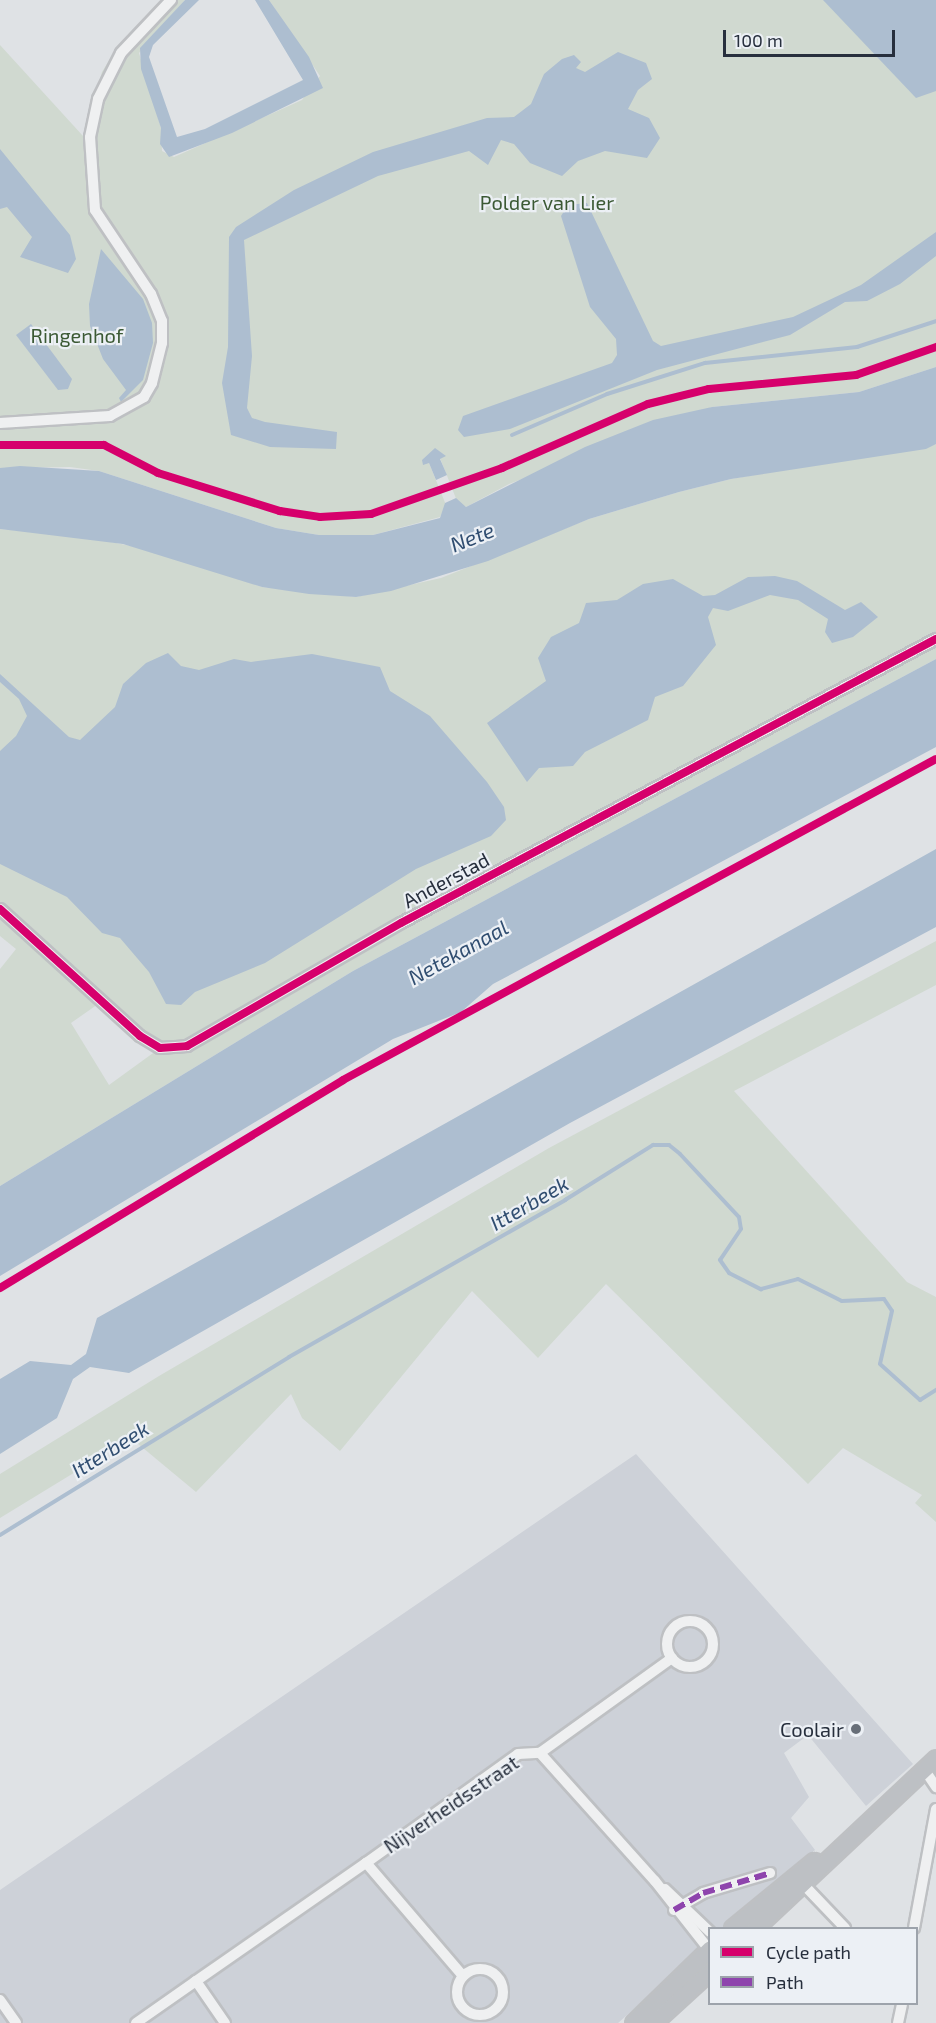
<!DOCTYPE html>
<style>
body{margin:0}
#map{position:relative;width:936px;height:2023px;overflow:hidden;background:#dfe2e5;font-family:"Exo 2",sans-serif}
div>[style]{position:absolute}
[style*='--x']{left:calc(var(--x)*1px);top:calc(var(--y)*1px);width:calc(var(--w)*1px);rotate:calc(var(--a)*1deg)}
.built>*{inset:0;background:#cdd1d8}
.green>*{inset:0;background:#d0d9d0}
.water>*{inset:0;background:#adbed0}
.stream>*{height:4px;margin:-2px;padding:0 2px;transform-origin:2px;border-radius:2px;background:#adbed0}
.roads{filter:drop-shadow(2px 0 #bec0c3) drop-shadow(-2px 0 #bec0c3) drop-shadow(0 2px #bec0c3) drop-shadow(0 -2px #bec0c3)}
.minor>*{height:10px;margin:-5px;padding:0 5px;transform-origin:5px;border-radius:5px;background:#eff0f1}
.minor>.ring{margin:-5px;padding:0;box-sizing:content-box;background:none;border:10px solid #eff0f1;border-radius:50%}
.secondary>*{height:15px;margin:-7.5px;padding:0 7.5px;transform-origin:7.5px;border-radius:7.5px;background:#bdc0c4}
.quiet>*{height:6px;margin-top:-3px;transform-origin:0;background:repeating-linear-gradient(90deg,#8e44ad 0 12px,transparent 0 18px)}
.cycleway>*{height:8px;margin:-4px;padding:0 4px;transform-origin:4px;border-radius:4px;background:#d6006c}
.dots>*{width:16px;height:16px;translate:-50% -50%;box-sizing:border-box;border:3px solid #ecf0f5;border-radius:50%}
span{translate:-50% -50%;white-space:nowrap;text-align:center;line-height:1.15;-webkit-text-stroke:4.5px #ecf0f5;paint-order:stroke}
.park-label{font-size:20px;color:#3b5934}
.street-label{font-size:20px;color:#272f3d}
.poi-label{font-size:20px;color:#272f3d}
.right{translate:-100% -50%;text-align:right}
.water-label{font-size:21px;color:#314e71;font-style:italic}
.legend{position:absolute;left:708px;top:1927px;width:210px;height:78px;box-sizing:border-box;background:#ecf0f5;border:2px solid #9da3ab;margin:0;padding:8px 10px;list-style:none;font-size:18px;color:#272f3d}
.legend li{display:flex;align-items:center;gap:12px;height:30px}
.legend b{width:30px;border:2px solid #9da3ab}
.scale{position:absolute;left:723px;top:30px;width:172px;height:27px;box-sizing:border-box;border:3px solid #272f3d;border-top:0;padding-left:8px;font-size:18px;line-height:21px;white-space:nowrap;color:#272f3d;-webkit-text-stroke:4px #ecf0f5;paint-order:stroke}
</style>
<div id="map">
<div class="built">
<i style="clip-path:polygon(636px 1454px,913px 1764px,866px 1806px,808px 1735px,784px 1753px,809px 1797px,791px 1818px,815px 1850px,726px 1928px,710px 1928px,709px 1943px,618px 2023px,0 2023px,0 1890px)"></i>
</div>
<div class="green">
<i style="clip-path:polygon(163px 0,185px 0,139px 53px,161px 128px,162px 151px,174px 157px,302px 100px,320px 76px,269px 0,936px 0,936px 367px,859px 392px,712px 407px,509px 484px,466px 507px,457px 501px,440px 458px,446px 456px,424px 465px,429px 463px,446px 505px,440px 517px,373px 535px,319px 535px,276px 528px,99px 471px,70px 467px,0 468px,0 45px,83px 136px,102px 72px,116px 49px)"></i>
<i style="clip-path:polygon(evenodd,936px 444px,936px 659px,353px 971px,0 1186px,0 969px,16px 949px,0 936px,0 529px,81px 536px,166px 553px,262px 587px,356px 597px,441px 578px,589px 519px,679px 492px,731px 479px,936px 444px,101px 1002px,160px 1048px,109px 1085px,71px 1023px,101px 1002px)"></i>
<i style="clip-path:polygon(936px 941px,936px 985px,734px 1091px,907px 1282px,936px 1297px,936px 1522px,915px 1503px,922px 1495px,843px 1448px,808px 1484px,606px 1284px,538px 1358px,472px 1291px,340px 1451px,302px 1418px,291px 1394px,196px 1492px,131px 1438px,0 1518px,0 1474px,159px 1376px,549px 1148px)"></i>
</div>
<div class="water">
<i style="clip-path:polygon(185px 0,199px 0,153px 45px,149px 57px,177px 137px,205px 129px,303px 80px,255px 0,269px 0,309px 57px,323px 88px,232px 133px,169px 157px,160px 144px,161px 128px,141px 69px,140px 48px)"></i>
<i style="clip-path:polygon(823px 0,936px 0,936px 91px,916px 98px)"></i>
<i style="clip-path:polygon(618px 52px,646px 63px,652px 79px,638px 90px,628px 109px,649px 118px,660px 138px,647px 158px,605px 151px,578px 161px,562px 176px,530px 163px,514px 144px,501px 140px,488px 165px,469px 151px,378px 176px,244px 240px,252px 356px,247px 408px,252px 418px,265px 422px,337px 432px,336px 449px,270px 447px,231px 435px,222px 383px,228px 347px,229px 237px,236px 227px,294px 190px,373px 152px,487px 118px,514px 117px,531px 104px,544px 74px,562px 59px,574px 55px,581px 62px,576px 68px,585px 72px)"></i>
<i style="clip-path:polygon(0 149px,70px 235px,76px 259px,68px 273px,20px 257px,32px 237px,7px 207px,0 209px)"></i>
<i style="clip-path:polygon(587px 203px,653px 341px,661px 346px,793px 317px,861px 285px,936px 232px,936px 256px,900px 284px,867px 301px,845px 302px,790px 335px,657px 370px,510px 429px,464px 437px,458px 430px,463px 416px,612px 363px,617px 355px,616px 339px,590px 307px,561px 216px,568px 205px)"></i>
<i style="clip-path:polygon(101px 249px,143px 299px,152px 323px,153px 343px,143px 380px,121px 402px,119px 398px,126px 390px,103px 359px,90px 326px,89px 304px)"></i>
<i style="clip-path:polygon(31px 324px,72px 379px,68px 389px,58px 390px,16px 335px)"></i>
<i style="clip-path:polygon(936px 367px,936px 444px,926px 449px,731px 479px,679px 492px,589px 519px,488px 561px,391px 591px,356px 597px,309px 594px,262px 587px,123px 544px,0 529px,0 468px,20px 466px,99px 471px,276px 528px,319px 535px,373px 535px,440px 518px,445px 503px,456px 498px,466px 507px,585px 447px,653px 420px,712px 407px,859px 392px)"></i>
<i style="clip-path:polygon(435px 448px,446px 456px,440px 459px,447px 475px,436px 480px,429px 463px,423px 465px,422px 460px)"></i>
<i style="clip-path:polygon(775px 576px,797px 581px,845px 610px,861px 602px,878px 617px,853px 637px,832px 643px,825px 632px,828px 619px,798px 600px,770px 595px,728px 611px,713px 608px,708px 617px,716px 645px,683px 686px,655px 697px,648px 720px,585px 752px,573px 766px,539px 768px,527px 782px,487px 723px,546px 681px,538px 658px,551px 637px,579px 623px,586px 603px,617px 600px,643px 584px,673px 579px,703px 596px,715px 595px,748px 577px)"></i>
<i style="clip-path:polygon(168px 653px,181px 666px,199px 670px,234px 659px,251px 662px,312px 654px,380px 667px,390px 691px,430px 716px,487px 782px,504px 807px,506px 820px,491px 836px,416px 869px,265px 963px,195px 992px,181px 1005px,166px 1004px,149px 972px,120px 938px,102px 933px,67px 897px,0 864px,0 751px,16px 736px,27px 716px,19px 699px,0 682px,0 674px,69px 737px,80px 740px,115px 707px,123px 684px,146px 663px)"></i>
<i style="clip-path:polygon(936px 659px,936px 747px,493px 984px,461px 1012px,393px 1039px,0 1276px,0 1186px,353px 971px)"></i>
<i style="clip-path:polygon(936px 849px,936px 927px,570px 1123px,129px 1373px,90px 1367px,73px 1379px,57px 1418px,0 1454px,0 1379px,30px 1361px,71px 1365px,86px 1354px,97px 1318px)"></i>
</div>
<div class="stream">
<i style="--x:512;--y:435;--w:103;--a:-23.3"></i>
<i style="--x:607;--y:394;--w:103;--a:-17.6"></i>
<i style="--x:705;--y:363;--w:153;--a:-6"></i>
<i style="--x:857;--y:347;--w:83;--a:-18.2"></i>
<i style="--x:0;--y:1535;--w:339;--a:-31.6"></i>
<i style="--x:289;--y:1357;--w:318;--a:-29.6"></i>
<i style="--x:565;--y:1200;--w:104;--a:-32"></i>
<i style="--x:653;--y:1145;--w:16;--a:0"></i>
<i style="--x:669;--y:1145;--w:14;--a:39"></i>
<i style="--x:680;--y:1154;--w:86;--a:46.9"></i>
<i style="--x:739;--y:1217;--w:12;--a:81"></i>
<i style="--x:741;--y:1229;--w:37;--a:124"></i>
<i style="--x:720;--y:1260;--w:16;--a:55"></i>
<i style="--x:729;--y:1273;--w:36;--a:27"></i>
<i style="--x:761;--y:1289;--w:38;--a:-15"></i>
<i style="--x:798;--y:1279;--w:49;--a:26.6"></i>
<i style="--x:842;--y:1301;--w:42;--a:-2.7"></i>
<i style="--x:884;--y:1299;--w:14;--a:56"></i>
<i style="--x:892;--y:1311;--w:54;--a:102.8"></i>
<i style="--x:880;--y:1364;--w:54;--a:42"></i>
<i style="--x:920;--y:1400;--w:19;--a:-32"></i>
</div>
<div class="roads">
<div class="minor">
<i style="--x:0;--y:423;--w:110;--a:-3.6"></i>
<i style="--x:110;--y:416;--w:39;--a:-29"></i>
<i style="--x:144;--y:397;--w:16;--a:-60"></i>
<i style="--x:152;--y:383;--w:41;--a:-76"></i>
<i style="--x:162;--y:343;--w:22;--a:-90"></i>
<i style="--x:162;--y:321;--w:29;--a:-112"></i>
<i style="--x:151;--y:294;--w:101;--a:-123.7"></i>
<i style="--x:95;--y:210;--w:73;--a:-93.9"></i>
<i style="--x:90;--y:137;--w:39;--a:-78"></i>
<i style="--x:98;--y:99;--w:51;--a:-63.4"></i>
<i style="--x:121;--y:53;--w:73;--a:-46.7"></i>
<i style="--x:0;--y:909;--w:189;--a:42.2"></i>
<i style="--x:140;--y:1036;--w:23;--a:31"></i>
<i style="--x:160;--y:1048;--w:27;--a:-4"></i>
<i style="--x:187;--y:1046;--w:247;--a:-29.9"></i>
<i style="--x:401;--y:923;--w:606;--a:-27.96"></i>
<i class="ring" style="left:667px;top:1621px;width:36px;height:36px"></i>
<i style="--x:672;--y:1658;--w:163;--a:144.3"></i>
<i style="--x:540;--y:1753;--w:172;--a:48.1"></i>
<i style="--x:655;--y:1881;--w:89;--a:51.8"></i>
<i style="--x:924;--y:1769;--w:22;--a:56"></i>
<i style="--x:803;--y:1884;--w:61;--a:46.3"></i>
<i style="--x:665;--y:1889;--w:62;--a:43.7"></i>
<i style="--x:674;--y:1910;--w:34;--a:-30"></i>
<i style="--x:703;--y:1893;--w:70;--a:-16.6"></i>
<i style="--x:914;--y:1928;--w:121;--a:-79.5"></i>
<i class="ring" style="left:457px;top:1969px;width:36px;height:36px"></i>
<i style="--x:463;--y:1976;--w:149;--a:-130.6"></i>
<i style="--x:366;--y:1863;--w:187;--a:-35.6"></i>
<i style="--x:518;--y:1754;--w:22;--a:-3"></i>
<i style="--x:196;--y:1981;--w:207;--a:-34.8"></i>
<i style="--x:0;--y:2000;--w:28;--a:55"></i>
<i style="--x:136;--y:2023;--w:73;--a:-35"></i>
<i style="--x:196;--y:1981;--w:51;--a:55.4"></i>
<i style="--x:898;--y:2023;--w:19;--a:-78"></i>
</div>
<div class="secondary">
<i style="--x:732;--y:1928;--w:106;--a:-39.3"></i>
<i style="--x:755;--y:1928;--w:248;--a:-43.2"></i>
<i style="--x:633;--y:2023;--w:107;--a:-44.2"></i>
<i style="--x:653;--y:2023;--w:77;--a:-42.4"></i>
</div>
</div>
<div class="quiet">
<i style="--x:674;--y:1910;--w:34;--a:-30"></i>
<i style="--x:703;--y:1893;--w:70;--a:-16.6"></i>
</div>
<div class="cycleway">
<i style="--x:0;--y:445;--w:104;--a:0"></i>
<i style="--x:104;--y:445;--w:61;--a:27.4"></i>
<i style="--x:158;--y:473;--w:128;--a:17.3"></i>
<i style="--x:280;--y:511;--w:40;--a:8.5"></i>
<i style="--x:320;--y:517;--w:51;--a:-3.4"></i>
<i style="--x:371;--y:514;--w:139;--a:-19.3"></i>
<i style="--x:502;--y:468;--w:159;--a:-23.7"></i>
<i style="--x:648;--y:404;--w:63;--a:-13.8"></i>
<i style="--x:709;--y:389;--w:148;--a:-5.4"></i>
<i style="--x:856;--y:375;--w:85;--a:-19.3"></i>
<i style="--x:0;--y:909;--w:189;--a:42.2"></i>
<i style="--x:140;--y:1036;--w:23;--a:31"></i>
<i style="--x:160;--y:1048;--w:27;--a:-4"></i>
<i style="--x:187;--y:1046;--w:247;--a:-29.9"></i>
<i style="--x:401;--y:923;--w:606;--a:-27.96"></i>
<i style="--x:0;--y:1288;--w:401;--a:-31.2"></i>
<i style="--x:343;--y:1080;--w:674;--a:-28.43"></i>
</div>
<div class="dots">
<i style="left:856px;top:1729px;background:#676e78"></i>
</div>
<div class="park-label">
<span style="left:547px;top:202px">Polder van Lier</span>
<span style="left:77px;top:335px">Ringenhof</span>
</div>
<div class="street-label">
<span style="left:446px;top:880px;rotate:-28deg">Anderstad</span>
<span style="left:451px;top:1804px;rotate:-34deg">Nijverheidsstraat</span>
</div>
<div class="poi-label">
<span class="right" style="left:844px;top:1729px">Coolair</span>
</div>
<div class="water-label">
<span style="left:472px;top:537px;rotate:-22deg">Nete</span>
<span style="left:458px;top:952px;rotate:-29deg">Netekanaal</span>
<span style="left:529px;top:1203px;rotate:-30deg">Itterbeek</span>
<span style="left:110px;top:1449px;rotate:-32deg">Itterbeek</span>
</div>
<ul class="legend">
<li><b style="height:8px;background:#d6006c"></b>Cycle path</li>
<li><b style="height:8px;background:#8e44ad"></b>Path</li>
</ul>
<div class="scale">100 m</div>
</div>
